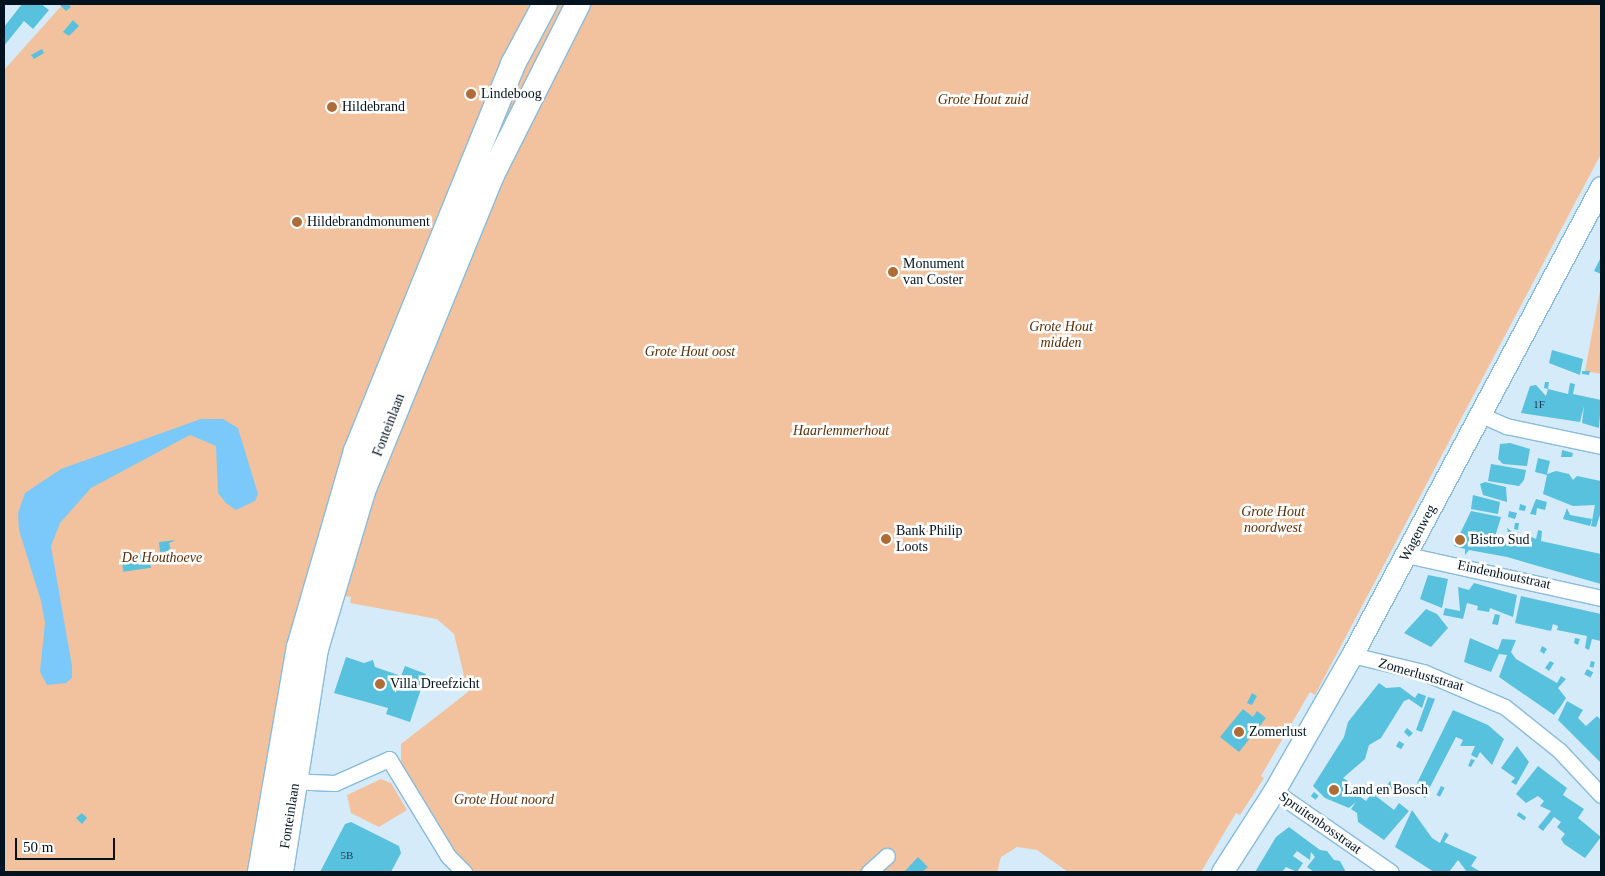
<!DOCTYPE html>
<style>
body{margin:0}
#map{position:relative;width:1605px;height:876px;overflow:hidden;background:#d6ebf9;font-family:Georgia,serif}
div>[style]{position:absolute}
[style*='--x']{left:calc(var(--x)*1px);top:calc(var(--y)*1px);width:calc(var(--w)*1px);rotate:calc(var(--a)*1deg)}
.green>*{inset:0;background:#f2c29e}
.water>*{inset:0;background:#7bc9fa}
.round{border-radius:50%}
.building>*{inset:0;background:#58c1dd;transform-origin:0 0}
.roads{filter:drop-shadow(1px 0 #88bbdc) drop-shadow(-1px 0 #88bbdc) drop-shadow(0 1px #88bbdc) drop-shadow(0 -1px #88bbdc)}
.street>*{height:15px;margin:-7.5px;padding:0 7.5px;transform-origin:7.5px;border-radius:7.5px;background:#fff}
.secondary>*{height:21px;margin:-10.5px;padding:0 10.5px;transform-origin:10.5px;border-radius:10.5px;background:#fff}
.primary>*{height:24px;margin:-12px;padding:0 12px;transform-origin:12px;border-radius:12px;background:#fff}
.dots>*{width:14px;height:14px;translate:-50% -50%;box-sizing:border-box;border:2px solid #fff;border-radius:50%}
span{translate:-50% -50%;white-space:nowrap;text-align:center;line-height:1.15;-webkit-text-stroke:5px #fff;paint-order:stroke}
.number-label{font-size:11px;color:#173e4e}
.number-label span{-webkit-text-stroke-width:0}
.poi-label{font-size:14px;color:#01131f}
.left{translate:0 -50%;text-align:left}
.park-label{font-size:14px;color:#592e04;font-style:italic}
.street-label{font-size:14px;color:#01131f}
.frame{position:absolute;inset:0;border:5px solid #01131f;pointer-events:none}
.scale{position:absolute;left:15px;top:838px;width:100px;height:22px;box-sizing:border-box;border:2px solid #01131f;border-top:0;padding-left:6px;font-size:15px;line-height:18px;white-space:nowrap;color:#01131f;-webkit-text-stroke:4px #fff;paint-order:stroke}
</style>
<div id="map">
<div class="green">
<i style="clip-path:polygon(63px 4px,1601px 4px,1601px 154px,1315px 695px,1310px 692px,1261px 776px,1264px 778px,1240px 815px,1236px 813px,1201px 872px,1068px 872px,1037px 850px,1017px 847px,1001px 857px,997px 872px,884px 872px,873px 860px,860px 872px,468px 872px,401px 767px,401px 744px,468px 692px,454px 634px,437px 619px,350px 603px,351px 597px,338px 595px,252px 872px,4px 872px,4px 70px)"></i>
<i style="clip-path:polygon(1601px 285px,1601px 374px,1585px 371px)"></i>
<i style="clip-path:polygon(381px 779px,391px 783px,407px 810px,379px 827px,351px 813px,347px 795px)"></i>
</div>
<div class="water">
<i class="round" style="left:290px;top:215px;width:14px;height:14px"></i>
<i style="clip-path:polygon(201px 419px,223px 419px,238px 428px,258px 494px,255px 501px,236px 510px,226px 503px,218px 493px,216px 446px,190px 435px,91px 488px,60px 523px,51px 546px,72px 666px,72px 678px,66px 683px,47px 685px,40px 672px,45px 623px,41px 601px,19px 530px,18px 513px,25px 493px,61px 469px)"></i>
</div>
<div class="building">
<i style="clip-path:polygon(22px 4px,41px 4px,49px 10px,33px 29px,24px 21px,4px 46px,4px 27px)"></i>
<i style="clip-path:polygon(59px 4px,68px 4px,71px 7px,66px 11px)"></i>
<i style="clip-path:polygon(73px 20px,79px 26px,69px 36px,63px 32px)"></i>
<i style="clip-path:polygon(42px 49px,44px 53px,34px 59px,31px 55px)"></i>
<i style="clip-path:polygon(1601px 257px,1601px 274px,1594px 271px)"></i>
<i style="clip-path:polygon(1552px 350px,1583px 359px,1580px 375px,1549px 363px)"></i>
<i style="clip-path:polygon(1582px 371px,1590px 371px,1589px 375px,1582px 374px)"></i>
<i style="clip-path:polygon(1545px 382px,1549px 382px,1548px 389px,1544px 388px)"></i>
<i style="clip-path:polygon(1570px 383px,1575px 384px,1573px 394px,1601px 400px,1599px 428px,1582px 423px,1584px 406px,1580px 422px,1521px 413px,1530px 386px,1536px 385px,1546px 396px,1548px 389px,1568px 394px)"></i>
<i style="clip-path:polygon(1510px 443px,1530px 449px,1527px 466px,1503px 464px,1498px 459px,1500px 444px)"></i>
<i style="clip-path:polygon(1562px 450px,1573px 453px,1572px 457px,1561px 457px)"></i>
<i style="clip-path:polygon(1538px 458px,1550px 461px,1547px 474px,1556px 471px,1569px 474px,1573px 480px,1577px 476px,1601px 481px,1601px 512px,1596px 527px,1591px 526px,1595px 505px,1573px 506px,1543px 494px,1547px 475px,1535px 472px)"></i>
<i style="clip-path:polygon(1491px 464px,1526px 470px,1524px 480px,1519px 486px,1488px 481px)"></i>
<i style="clip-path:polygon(1485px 482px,1506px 487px,1507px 502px,1483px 495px,1480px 484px)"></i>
<i style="clip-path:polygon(1473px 495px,1500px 502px,1498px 514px,1471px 509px)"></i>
<i style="clip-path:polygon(1536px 499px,1547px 502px,1545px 510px,1537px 508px,1536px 515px,1530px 514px)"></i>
<i style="clip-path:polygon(1520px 504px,1526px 506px,1525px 511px,1519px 510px)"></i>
<i style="clip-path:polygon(1567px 508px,1570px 515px,1592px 519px,1590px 526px,1563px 519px)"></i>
<i style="clip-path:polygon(1471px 511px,1501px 517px,1494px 540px,1510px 543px,1507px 528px,1524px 540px,1529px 536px,1536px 539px,1538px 530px,1542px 531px,1541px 541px,1601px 554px,1601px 584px,1507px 557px,1469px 550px,1465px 555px,1465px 549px,1454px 546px)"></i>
<i style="clip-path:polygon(1509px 511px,1517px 513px,1515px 519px,1508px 517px)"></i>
<i style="clip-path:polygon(1515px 523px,1519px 523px,1518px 530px,1514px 529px)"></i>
<i style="clip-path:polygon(176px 540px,169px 543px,171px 551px,160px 552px,159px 542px)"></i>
<i style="left:149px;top:553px;width:15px;height:28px;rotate:82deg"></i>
<i style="clip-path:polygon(1428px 575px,1448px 579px,1442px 608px,1420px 599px)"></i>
<i style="clip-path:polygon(1474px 583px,1517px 595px,1513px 617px,1490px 608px,1489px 612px,1477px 610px,1478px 606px,1467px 603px,1463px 619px,1443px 615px,1445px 608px,1460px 611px,1458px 587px,1469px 590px)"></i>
<i style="clip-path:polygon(1521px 596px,1601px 614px,1601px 641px,1592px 639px,1589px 650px,1585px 648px,1587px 636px,1557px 630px,1558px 626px,1553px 624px,1551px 631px,1515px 623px)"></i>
<i style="clip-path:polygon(1426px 609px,1437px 614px,1448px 628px,1431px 647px,1404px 633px)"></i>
<i style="clip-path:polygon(1495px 614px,1500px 615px,1498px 625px,1492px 624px)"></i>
<i style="clip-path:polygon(1470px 638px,1498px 650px,1502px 639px,1516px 640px,1511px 652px,1516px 659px,1557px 683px,1561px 676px,1566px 679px,1558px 688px,1566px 698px,1561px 706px,1554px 715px,1499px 677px,1507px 655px,1499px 654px,1491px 672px,1464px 662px)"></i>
<i style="clip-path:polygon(1575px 638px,1580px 639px,1578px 645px,1574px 643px)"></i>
<i style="clip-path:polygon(1542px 646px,1547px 649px,1544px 654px,1540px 651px)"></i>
<i style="clip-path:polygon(346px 657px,364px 663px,373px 660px,375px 667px,401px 676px,405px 666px,426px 674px,410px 722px,386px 714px,388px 708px,334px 693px)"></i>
<i style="clip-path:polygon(1550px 661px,1554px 663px,1549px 671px,1545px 668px)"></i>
<i style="left:1591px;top:661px;width:4px;height:6px;rotate:14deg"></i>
<i style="left:1587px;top:669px;width:7px;height:6px;rotate:27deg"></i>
<i style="clip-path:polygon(1379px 683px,1386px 688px,1400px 687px,1415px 698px,1418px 693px,1426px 696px,1422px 708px,1409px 699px,1404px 701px,1381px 738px,1369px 745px,1365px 759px,1343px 778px,1348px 781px,1345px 786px,1366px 801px,1372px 793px,1394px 810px,1399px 803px,1409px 811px,1384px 840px,1358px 822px,1357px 813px,1351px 809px,1356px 802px,1349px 808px,1325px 798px,1313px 786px,1344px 737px,1348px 722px)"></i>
<i style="clip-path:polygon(1252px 693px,1257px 696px,1252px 705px,1247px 703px)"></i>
<i style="clip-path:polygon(1428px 697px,1435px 699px,1422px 732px,1416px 730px)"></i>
<i style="clip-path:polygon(1567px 701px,1583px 710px,1578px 718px,1586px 726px,1597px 716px,1601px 720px,1601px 763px,1558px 720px)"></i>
<i style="clip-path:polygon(1243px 709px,1253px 717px,1257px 711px,1266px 718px,1239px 752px,1220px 737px)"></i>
<i style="clip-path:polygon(1453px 710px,1488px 725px,1504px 739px,1492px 765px,1480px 752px,1477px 758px,1471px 755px,1475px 746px,1460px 746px,1463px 740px,1456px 737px,1429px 789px,1417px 783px)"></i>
<i style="clip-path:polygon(1407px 728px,1413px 733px,1409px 737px,1404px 732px)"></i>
<i style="left:1399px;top:741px;width:6px;height:6px;rotate:31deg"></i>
<i style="clip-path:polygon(1517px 746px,1529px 762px,1516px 785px,1511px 782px,1515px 778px,1501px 768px)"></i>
<i style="clip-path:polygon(1471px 759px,1475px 760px,1471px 767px,1468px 766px)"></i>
<i style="clip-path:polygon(1538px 766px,1567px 788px,1563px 795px,1584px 809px,1578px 818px,1601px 837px,1585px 858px,1564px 844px,1561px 839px,1565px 834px,1557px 827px,1561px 822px,1554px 817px,1543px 831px,1538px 827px,1551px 811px,1540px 806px,1544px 801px,1538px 796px,1526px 803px,1516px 794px)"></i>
<i style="clip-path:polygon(1390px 781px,1394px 784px,1390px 791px,1385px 788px)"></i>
<i style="left:1441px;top:786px;width:4px;height:10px;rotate:27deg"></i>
<i style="clip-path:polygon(1427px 788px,1430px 791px,1425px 798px,1422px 796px)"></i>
<i style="left:1314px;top:792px;width:6px;height:5px;rotate:39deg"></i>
<i style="clip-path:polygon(1412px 810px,1432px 838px,1440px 843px,1445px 832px,1449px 835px,1444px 842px,1477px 857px,1471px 866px,1481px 872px,1467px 872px,1458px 860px,1449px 872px,1434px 872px,1395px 847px)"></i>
<i style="left:1519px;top:812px;width:9px;height:4px;rotate:36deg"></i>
<i style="clip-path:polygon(82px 813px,87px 818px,82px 824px,76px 818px)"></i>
<i style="clip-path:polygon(351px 822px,399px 846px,401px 853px,391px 872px,320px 872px,345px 824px)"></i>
<i style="clip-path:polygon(1289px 827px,1320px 850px,1327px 851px,1334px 860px,1340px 861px,1346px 872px,1314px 872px,1307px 867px,1315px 857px,1311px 852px,1310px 860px,1297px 851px,1293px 856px,1303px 863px,1297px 872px,1286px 867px,1282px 872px,1255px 872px,1276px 837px)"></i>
<i style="clip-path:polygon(918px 857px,928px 867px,922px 872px,904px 872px)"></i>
</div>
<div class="roads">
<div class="street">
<i style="--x:1479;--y:414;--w:30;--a:24"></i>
<i style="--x:1506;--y:426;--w:97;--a:11.9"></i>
<i style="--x:1407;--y:555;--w:199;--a:12.5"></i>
<i style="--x:1352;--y:655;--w:73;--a:13.5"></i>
<i style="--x:1423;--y:672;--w:89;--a:23.1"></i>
<i style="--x:1505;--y:707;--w:70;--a:38.7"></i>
<i style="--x:1560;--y:751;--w:60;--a:47"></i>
<i style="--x:287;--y:781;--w:48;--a:2.4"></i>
<i style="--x:335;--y:783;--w:59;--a:-24"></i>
<i style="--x:389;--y:759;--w:114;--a:58.7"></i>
<i style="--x:448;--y:856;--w:23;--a:45"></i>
<i style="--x:1274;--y:791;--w:142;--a:34.7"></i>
<i style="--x:869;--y:872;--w:24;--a:-42"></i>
</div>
<div class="secondary">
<i style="--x:1222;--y:872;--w:96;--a:-57.3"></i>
<i style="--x:1274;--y:791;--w:157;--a:-60.2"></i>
<i style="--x:1352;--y:655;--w:530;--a:-61.98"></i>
</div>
<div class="primary">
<i style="--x:260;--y:872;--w:228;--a:-80.2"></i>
<i style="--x:299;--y:647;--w:204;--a:-73.8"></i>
<i style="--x:356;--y:451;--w:418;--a:-67.9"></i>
<i style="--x:513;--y:64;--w:68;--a:-61.9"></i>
<i style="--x:281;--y:872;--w:226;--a:-81.1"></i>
<i style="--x:316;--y:649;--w:165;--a:-73.4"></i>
<i style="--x:363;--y:491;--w:341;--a:-67.8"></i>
<i style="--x:492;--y:175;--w:191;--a:-63.3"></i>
</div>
</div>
<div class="dots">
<i style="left:471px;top:94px;background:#ae6c37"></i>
<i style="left:332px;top:107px;background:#ae6c37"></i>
<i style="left:297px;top:222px;background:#ae6c37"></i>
<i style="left:893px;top:272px;background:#ae6c37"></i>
<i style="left:886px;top:539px;background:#ae6c37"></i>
<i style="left:1460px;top:540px;background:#ae6c37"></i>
<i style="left:380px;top:684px;background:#ae6c37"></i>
<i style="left:1239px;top:732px;background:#ae6c37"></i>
<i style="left:1334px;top:790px;background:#ae6c37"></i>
</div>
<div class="number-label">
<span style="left:1539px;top:404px">1F</span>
<span style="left:347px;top:855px">5B</span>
</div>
<div class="poi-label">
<span class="left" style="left:481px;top:94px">Lindeboog</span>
<span class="left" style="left:342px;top:107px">Hildebrand</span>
<span class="left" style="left:307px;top:222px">Hildebrandmonument</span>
<span class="left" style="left:903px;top:272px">Monument<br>van Coster</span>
<span class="left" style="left:896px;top:539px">Bank Philip<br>Loots</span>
<span class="left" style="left:1470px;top:540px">Bistro Sud</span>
<span class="left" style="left:390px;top:684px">Villa Dreefzicht</span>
<span class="left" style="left:1249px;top:732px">Zomerlust</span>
<span class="left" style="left:1344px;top:790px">Land en Bosch</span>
</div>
<div class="park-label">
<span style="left:983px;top:100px">Grote Hout zuid</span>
<span style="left:1061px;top:335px">Grote Hout<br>midden</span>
<span style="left:690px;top:352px">Grote Hout oost</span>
<span style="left:841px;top:431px">Haarlemmerhout</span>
<span style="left:1273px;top:520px">Grote Hout<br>noordwest</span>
<span style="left:162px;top:558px">De Houthoeve</span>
<span style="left:504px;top:800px">Grote Hout noord</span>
</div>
<div class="street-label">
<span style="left:389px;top:425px;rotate:-69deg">Fonteinlaan</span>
<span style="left:1418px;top:533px;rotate:-62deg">Wagenweg</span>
<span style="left:1504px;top:575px;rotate:12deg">Eindenhoutstraat</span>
<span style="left:1421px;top:675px;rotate:16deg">Zomerluststraat</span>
<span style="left:290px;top:816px;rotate:-81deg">Fonteinlaan</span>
<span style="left:1320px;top:823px;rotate:35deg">Spruitenbosstraat</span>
</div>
<div class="frame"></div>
<div class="scale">50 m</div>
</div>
